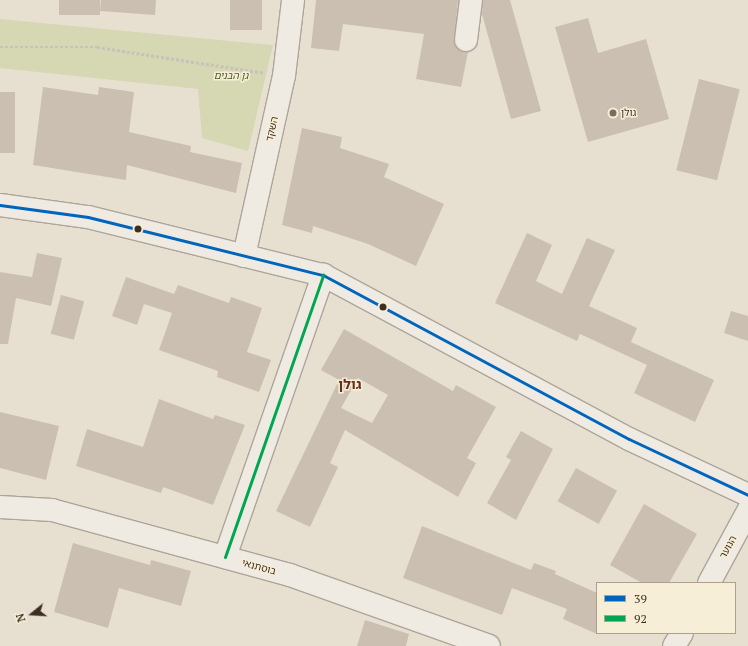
<!DOCTYPE html>
<meta charset="utf-8">
<style>
body{margin:0}
#map{position:relative;width:748px;height:646px;overflow:hidden;background:#e7e0d1;font-family:"PT Serif","Noto Sans Hebrew",serif}
div>[style]{position:absolute}
[style*='--x']{left:calc(var(--x)*1px);top:calc(var(--y)*1px);width:calc(var(--w)*1px);rotate:calc(var(--a)*1deg)}
.green>*{inset:0;background:#d6d7b3}
.building>*{inset:0;background:#cbbfb2;transform-origin:0 0}
.path>*{height:2.5px;margin-top:-1.25px;transform-origin:0;background:repeating-linear-gradient(90deg,#c8c2b9 0 3px,transparent 0 5px)}
.roads{filter:drop-shadow(1px 0 #ada599) drop-shadow(-1px 0 #ada599) drop-shadow(0 1px #ada599) drop-shadow(0 -1px #ada599)}
.minor>*{height:22px;margin:-11px;padding:0 11px;transform-origin:11px;border-radius:11px;background:#efebe3}
.bus-1>*{height:3px;margin:-1.5px;padding:0 1.5px;transform-origin:1.5px;border-radius:1.5px;background:#0065bd}
.bus-2>*{height:3px;margin:-1.5px;padding:0 1.5px;transform-origin:1.5px;border-radius:1.5px;background:#00a651}
.dots>*{width:11px;height:11px;translate:-50% -50%;box-sizing:border-box;border:2px solid #f7eed8;border-radius:50%}
span{translate:-50% -50%;white-space:nowrap;text-align:center;line-height:1.15;-webkit-text-stroke:3px #f7eed8;paint-order:stroke}
.park-label{font-size:10px;color:#4d5a26;font-style:italic}
.poi-label{font-size:10px;color:#3d2e20}
.left{translate:0 -50%;text-align:left}
.street-label{font-size:10px;color:#3d2e20}
.district-label{font-size:14px;color:#6b2e1e;font-weight:700}
.legend{position:absolute;left:596px;top:582px;width:140px;height:52px;box-sizing:border-box;background:#f7eed8;border:1px solid #ada18e;margin:0;padding:5px 7px;list-style:none;font-size:12px;color:#3d2e20}
.legend li{display:flex;align-items:center;gap:8px;height:20px}
.legend b{width:20px;border:1px solid #ada18e}
.north{position:absolute;left:12px;top:594px;width:40px;height:40px;-webkit-text-stroke:3px #f7eed8;paint-order:stroke;rotate:252deg;font-size:11px;font-weight:700;line-height:16px;text-align:center;color:#3d2e20}
.north::after{content:'';display:block;margin:auto;width:14px;height:18px;background:#3d2e20;clip-path:polygon(50% 0,100% 100%,50% 72%,0 100%)}
</style>
<div id="map">
<div class="green">
<i style="clip-path:polygon(0 19px,273px 45px,248px 151px,202px 138px,198px 89px,0 68px)"></i>
</div>
<div class="building">
<i style="left:59px;top:0;width:41px;height:15px"></i>
<i style="clip-path:polygon(101px 0,156px 0,155px 15px,100px 11px)"></i>
<i style="left:230px;top:0;width:32px;height:30px"></i>
<i style="clip-path:polygon(316px 0,458px 0,454px 44px,468px 52px,461px 87px,416px 79px,424px 34px,343px 24px,339px 51px,311px 48px)"></i>
<i style="clip-path:polygon(483px 0,510px 0,541px 111px,511px 119px,482px 14px)"></i>
<i style="clip-path:polygon(588px 18px,598px 53px,646px 39px,669px 119px,588px 142px,555px 27px)"></i>
<i style="left:699px;top:79px;width:42px;height:94px;rotate:14deg"></i>
<i style="clip-path:polygon(43px 87px,98px 95px,99px 87px,134px 92px,129px 132px,191px 146px,190px 152px,242px 163px,236px 193px,127px 165px,126px 180px,33px 165px)"></i>
<i style="left:0;top:92px;width:15px;height:61px"></i>
<i style="clip-path:polygon(302px 128px,342px 137px,340px 148px,389px 164px,384px 177px,444px 204px,416px 266px,368px 244px,313px 226px,312px 233px,282px 225px)"></i>
<i style="clip-path:polygon(527px 233px,552px 245px,536px 281px,562px 294px,587px 238px,615px 250px,589px 306px,637px 328px,631px 342px,714px 380px,695px 422px,634px 393px,647px 365px,580px 334px,577px 341px,495px 303px)"></i>
<i style="clip-path:polygon(37px 253px,62px 258px,51px 306px,16px 298px,8px 344px,0 344px,0 272px,32px 277px)"></i>
<i style="clip-path:polygon(126px 277px,174px 294px,178px 285px,229px 303px,231px 297px,262px 308px,247px 352px,271px 360px,259px 392px,217px 377px,218px 371px,159px 350px,172px 313px,144px 304px,137px 325px,112px 316px)"></i>
<i style="left:61px;top:295px;width:24px;height:40px;rotate:15deg"></i>
<i style="clip-path:polygon(731px 311px,748px 316px,748px 341px,724px 333px)"></i>
<i style="clip-path:polygon(evenodd,344px 329px,453px 391px,456px 385px,496px 407px,467px 458px,476px 463px,458px 497px,345px 430px,330px 463px,338px 467px,310px 527px,276px 511px,339px 380px,321px 370px,344px 329px,358px 378px,388px 395px,372px 423px,341px 408px,358px 378px)"></i>
<i style="clip-path:polygon(159px 399px,213px 419px,215px 415px,245px 425px,213px 505px,163px 487px,161px 493px,76px 466px,87px 429px,143px 447px)"></i>
<i style="clip-path:polygon(0 412px,59px 426px,46px 480px,0 468px)"></i>
<i style="clip-path:polygon(521px 431px,553px 449px,516px 520px,487px 503px,511px 460px,506px 457px)"></i>
<i style="left:576px;top:468px;width:47px;height:38px;rotate:29deg"></i>
<i style="clip-path:polygon(644px 504px,697px 534px,669px 583px,642px 583px,610px 565px)"></i>
<i style="clip-path:polygon(422px 526px,531px 570px,534px 563px,556px 571px,555px 574px,597px 593px,597px 634px,563px 619px,567px 609px,512px 588px,502px 615px,403px 578px)"></i>
<i style="clip-path:polygon(73px 543px,150px 565px,151px 560px,191px 571px,181px 606px,119px 588px,108px 628px,54px 612px)"></i>
<i style="clip-path:polygon(365px 620px,409px 634px,406px 646px,357px 646px)"></i>
</div>
<div class="path">
<i style="--x:0;--y:47;--w:97;--a:0"></i>
<i style="--x:97;--y:47;--w:169;--a:8.8"></i>
</div>
<div class="roads">
<div class="minor">
<i style="--x:466;--y:40;--w:40;--a:-82.9"></i>
<i style="--x:0;--y:205;--w:89;--a:7.8"></i>
<i style="--x:88;--y:217;--w:242;--a:13.9"></i>
<i style="--x:323;--y:275;--w:347;--a:28.2"></i>
<i style="--x:629;--y:439;--w:132;--a:25.2"></i>
<i style="--x:244;--y:256;--w:184;--a:-77.5"></i>
<i style="--x:284;--y:76;--w:77;--a:-83.2"></i>
<i style="--x:0;--y:507;--w:52;--a:3.3"></i>
<i style="--x:52;--y:510;--w:247;--a:15.3"></i>
<i style="--x:290;--y:575;--w:211;--a:19.6"></i>
<i style="--x:225;--y:557;--w:299;--a:-70.8"></i>
<i style="--x:709;--y:583;--w:82;--a:-61.6"></i>
<i style="--x:674;--y:646;--w:15;--a:-58"></i>
</div>
</div>
<div class="bus-1">
<i style="--x:0;--y:205;--w:89;--a:7.8"></i>
<i style="--x:88;--y:217;--w:242;--a:13.9"></i>
<i style="--x:323;--y:275;--w:347;--a:28.2"></i>
<i style="--x:629;--y:439;--w:132;--a:25.2"></i>
</div>
<div class="bus-2">
<i style="--x:225;--y:557;--w:299;--a:-70.8"></i>
</div>
<div class="dots">
<i style="left:613px;top:113px;background:#786c5e"></i>
<i style="left:138px;top:229px;background:#3d2e20"></i>
<i style="left:383px;top:307px;background:#3d2e20"></i>
</div>
<div class="park-label">
<span style="left:231px;top:76px">גן הבנים</span>
</div>
<div class="poi-label">
<span class="left" style="left:621px;top:113px">גולן</span>
</div>
<div class="street-label">
<span style="left:272px;top:129px;rotate:-77deg">השקד</span>
<span style="left:728px;top:547px;rotate:-61deg">הנוער</span>
<span style="left:259px;top:567px;rotate:15deg">בוסתנאי</span>
</div>
<div class="district-label">
<span style="left:350px;top:384px">גולן</span>
</div>
<ul class="legend">
<li><b style="height:5px;background:#0065bd"></b>39</li>
<li><b style="height:5px;background:#00a651"></b>92</li>
</ul>
<div class="north">N</div>
</div>
